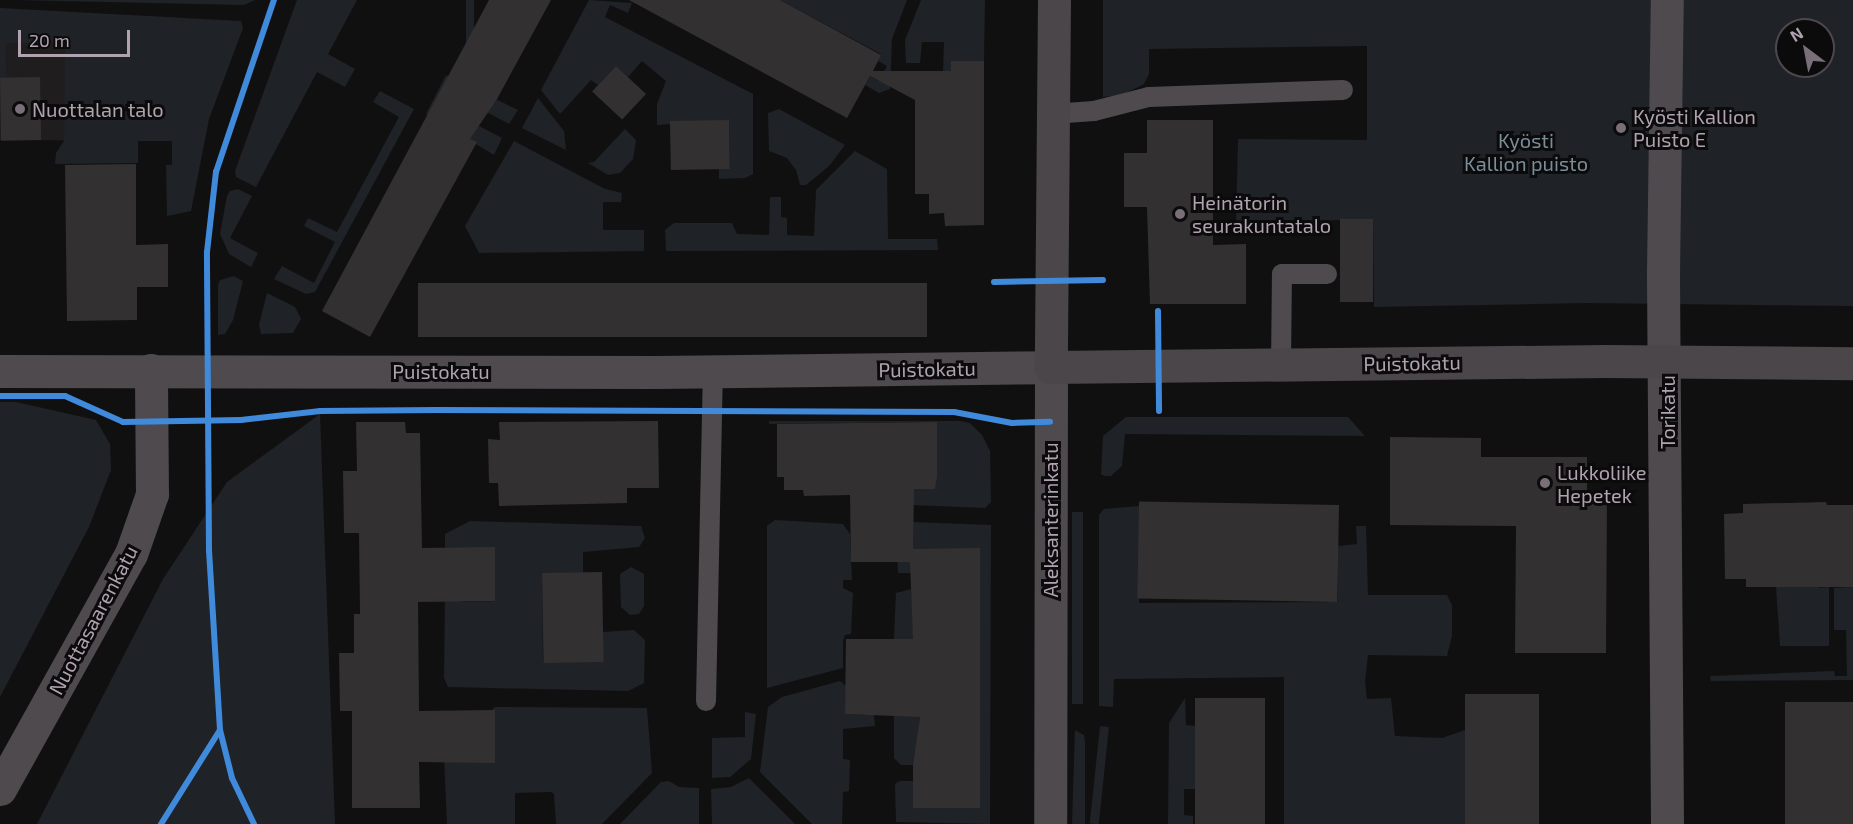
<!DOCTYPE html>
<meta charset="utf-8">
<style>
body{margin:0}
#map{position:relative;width:1853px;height:824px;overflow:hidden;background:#111011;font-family:"Exo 2",sans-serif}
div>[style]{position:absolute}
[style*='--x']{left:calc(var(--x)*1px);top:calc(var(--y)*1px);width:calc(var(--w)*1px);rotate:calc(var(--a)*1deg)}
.built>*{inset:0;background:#1f1d1e}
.green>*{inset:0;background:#1f2226;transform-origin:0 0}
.building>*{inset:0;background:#333032;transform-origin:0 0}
.lane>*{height:20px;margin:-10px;padding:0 10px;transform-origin:10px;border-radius:10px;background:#4e4a4e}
.street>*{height:33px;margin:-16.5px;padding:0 16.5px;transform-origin:16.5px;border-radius:16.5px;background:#4e4a4e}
.secondary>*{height:33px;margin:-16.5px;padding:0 16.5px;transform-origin:16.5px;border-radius:16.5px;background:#4a464a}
.cycleway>*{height:6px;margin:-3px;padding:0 3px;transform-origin:3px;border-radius:3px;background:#408adc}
.dots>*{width:16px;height:16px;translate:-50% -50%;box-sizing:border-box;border:3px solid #0c0b0c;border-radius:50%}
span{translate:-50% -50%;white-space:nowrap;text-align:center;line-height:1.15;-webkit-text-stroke:6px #0c0b0c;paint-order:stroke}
.poi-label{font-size:20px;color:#b1a2b0}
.left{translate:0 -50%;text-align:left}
.park-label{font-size:20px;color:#7a8d9b}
.street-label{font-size:20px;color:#b1a2b0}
.north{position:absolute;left:1775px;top:18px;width:60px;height:60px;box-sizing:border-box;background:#0c0b0c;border:2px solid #4e474e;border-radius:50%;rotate:328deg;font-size:16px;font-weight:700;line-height:24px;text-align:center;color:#b1a2b0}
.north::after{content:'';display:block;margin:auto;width:21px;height:27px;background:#796f78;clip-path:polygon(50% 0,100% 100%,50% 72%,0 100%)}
.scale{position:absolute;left:18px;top:30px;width:112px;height:27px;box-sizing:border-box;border:3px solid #b1a2b0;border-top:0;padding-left:8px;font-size:18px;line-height:21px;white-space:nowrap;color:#b1a2b0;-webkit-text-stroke:4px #0c0b0c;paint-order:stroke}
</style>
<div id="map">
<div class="built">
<i style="clip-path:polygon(197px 42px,172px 141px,0 140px,0 78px,7px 77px,6px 43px)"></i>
</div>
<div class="green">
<i style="clip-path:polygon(15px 0,255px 0,244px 5px)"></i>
<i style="clip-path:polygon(297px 0,357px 0,328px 54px,355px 69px,345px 87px,317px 72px,256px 187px,236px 177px,235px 171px)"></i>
<i style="left:466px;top:0;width:8px;height:115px"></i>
<i style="clip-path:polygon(589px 0,632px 3px,628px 13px,610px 5px,605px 17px,753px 94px,753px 174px,745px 178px,719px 179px,719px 169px,730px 169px,729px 120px,657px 125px,657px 104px,666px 81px,642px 61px,628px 77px,616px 66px,598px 85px,591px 80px,560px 114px,541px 90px)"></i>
<i style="clip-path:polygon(780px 0,907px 0,892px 39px,890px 89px,879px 93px,865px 85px,870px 76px,879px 81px,887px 66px,878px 61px,881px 54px)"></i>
<i style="clip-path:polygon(921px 0,985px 0,984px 61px,952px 61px,951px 71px,943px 71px,944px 42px,922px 42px,920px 63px,906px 63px,905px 40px)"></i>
<i style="clip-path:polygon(evenodd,1103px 0,1853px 0,1853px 306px,1586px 303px,1374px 307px,1373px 219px,1236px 223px,1238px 139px,1367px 140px,1367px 46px,1149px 49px,1149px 74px,1144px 84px,1122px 95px,1103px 97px,1103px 0,1787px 30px,1823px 30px,1823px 66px,1787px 66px,1787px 30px)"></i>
<i style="clip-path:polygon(0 8px,241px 21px,243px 28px,209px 119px,191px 211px,167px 216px,166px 165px,172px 165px,172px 141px,138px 141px,138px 163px,55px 164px,56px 153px,64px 141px,65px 43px,6px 43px,7px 78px,0 78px)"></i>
<i style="clip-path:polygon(446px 75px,518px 110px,509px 124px,460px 98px,452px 112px,502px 138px,494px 155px,426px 114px)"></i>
<i style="clip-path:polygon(380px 91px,414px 109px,315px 292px,306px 294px,274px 279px,282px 266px,314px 283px,335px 242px,304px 226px,308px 218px,337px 232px,399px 117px,373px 102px)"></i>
<i style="clip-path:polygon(538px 98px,564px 131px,566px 150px,522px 128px)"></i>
<i style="clip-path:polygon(779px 109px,845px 145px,829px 166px,806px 185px,800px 185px,796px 170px,787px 158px,769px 151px,768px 113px)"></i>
<i style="clip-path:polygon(625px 129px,636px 140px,633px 159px,620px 173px,608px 175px,588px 163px,594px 162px)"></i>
<i style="clip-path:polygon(514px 141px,605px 189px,622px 193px,621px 202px,603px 202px,603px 230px,644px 230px,644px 251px,479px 253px,465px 226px)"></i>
<i style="clip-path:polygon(855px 151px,887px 169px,888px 239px,937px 239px,938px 250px,666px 251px,665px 230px,674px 223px,732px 223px,737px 234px,769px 235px,770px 197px,781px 197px,781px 217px,787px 218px,787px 235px,814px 236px,816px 190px)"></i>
<i style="clip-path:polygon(238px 189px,252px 196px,230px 238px,258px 253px,251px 267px,229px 254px,220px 234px,227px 196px,230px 191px)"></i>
<i style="clip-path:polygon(234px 276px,243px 281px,233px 320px,225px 334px,218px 335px,218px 285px,220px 280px)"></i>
<i style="clip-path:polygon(267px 293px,295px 307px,301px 319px,293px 333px,261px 334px,259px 325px)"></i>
<i style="clip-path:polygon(0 402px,16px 402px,96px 420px,110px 444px,111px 470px,89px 527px,0 697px)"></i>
<i style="clip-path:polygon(320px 414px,335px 824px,37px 824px,163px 579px,227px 482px)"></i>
<i style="clip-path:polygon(1126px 417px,1348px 417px,1365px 436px,1125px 434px,1122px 466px,1111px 476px,1104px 476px,1101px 474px,1103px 436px)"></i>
<i style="clip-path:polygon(769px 421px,960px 421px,970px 423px,982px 435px,990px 451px,991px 502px,985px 508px,912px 505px,914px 489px,935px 488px,937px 422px,769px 424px)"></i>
<i style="clip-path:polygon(1139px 506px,1139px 603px,1338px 602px,1338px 546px,1357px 544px,1356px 526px,1366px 526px,1368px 595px,1447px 595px,1452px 605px,1452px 636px,1447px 656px,1368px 655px,1365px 682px,1367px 699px,1391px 698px,1395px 736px,1442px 738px,1465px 730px,1465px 824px,1284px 824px,1284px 677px,1114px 679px,1113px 707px,1099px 706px,1099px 515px,1104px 509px)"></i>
<i style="left:1083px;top:512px;width:192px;height:11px;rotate:90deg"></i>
<i style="clip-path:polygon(775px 520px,843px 524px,850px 534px,852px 580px,843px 580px,843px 588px,853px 593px,851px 634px,845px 635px,843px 642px,843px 668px,767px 688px,767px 526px)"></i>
<i style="clip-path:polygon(470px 521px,641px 526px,645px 538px,639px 547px,583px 552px,583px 573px,542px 573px,543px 662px,602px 632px,634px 630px,645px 640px,644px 683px,628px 691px,448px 687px,444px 678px,445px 596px,463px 602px,495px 601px,495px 548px,446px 550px,445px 547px,445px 534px)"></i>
<i style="clip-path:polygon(913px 522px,991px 525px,990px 824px,896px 822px,895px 784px,900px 781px,913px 781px,927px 808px,980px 808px,980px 549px,919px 573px,898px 573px,896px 533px)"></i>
<i style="clip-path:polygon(631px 567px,644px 574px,644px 606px,639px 614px,630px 615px,621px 607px,620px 574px)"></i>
<i style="clip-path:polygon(1818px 579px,1819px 588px,1829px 587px,1829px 646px,1780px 646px,1776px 587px)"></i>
<i style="clip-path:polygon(1853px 587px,1853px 680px,1711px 681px,1710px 676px,1834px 671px,1835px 676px,1847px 676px,1846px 630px,1834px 630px,1834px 588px)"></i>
<i style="clip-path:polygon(911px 589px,911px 592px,920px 668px,893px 660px,896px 593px)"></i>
<i style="clip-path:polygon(840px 681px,846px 686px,845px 714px,874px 715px,875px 726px,843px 729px,843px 759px,850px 760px,849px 791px,843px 792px,842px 824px,812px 824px,760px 772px,768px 707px,782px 697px)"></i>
<i style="clip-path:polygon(920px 684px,919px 765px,901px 765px,894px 758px,894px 688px)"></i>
<i style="clip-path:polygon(1185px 698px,1186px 725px,1195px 726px,1195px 789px,1184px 789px,1184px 815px,1193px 816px,1193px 824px,1168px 824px,1169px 723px)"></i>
<i style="clip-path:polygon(495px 707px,647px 708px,652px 773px,602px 824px,556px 824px,554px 794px,551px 792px,515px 793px,515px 824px,447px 824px,444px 757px)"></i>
<i style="clip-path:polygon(745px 712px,756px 714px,751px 759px,730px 777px,712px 778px,712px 738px,745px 737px)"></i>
<i style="left:1100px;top:726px;width:9px;height:98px;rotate:6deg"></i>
<i style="clip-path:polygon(1075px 730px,1084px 735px,1085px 742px,1085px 824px,1072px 824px)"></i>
<i style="clip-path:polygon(749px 778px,795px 824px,712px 824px,711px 789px,731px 787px)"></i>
<i style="clip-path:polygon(669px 781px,679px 787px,699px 788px,699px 824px,620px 824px,661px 782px)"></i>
</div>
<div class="building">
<i style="clip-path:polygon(489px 0,551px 0,497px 99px,470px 139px,477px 142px,370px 337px,322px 311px)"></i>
<i style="clip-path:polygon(629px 0,780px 0,881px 55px,873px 71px,951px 71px,951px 61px,984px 61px,984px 225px,945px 226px,944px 213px,929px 214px,929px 194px,915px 194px,915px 100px,870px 76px,847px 118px)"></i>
<i style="left:616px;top:66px;width:41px;height:35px;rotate:43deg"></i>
<i style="left:40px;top:77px;width:63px;height:40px;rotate:89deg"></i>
<i style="left:729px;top:120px;width:49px;height:59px;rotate:89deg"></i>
<i style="clip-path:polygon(1147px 120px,1213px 120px,1213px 245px,1246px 244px,1246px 304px,1150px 304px,1147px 207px,1124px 207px,1124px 153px,1147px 153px)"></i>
<i style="clip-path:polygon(136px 164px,136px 245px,168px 244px,168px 287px,137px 287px,137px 320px,67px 321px,65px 165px)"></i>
<i style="left:1340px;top:219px;width:33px;height:83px"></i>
<i style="left:418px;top:283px;width:509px;height:54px"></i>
<i style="clip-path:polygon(658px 421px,659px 488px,627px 488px,627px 503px,499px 506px,498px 483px,489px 483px,488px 439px,500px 440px,499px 422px)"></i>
<i style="clip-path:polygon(356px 422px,405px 422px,406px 433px,420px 433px,422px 548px,495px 547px,495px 601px,418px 602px,419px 711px,495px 710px,495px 763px,419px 762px,420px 808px,352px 808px,352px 711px,340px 711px,339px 653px,354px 653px,354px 614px,360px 614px,359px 533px,344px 533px,343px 471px,357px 471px)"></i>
<i style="clip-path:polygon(937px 422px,937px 477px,935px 489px,914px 489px,913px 549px,980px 548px,980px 808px,913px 808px,913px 766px,920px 717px,845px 714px,846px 639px,913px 639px,910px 562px,851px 562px,850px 495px,804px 496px,803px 490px,784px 490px,784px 477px,777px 477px,777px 424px)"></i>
<i style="clip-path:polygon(1390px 437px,1481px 438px,1481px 457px,1587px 457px,1587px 502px,1607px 502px,1606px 653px,1515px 653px,1516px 526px,1390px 525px)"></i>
<i style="clip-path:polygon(1826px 502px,1827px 505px,1853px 505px,1853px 587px,1746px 587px,1746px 579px,1725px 579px,1724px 514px,1743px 513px,1743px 504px)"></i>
<i style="left:1339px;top:505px;width:97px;height:200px;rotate:91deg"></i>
<i style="left:602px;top:572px;width:90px;height:60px;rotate:89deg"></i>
<i style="left:1465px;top:694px;width:74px;height:130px"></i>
<i style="left:1195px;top:698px;width:70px;height:126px"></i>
<i style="left:1785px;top:702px;width:68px;height:122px"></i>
</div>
<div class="lane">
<i style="--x:1052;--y:114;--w:42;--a:-4.1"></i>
<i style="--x:1094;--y:111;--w:57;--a:-14.3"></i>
<i style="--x:1149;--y:97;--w:194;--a:-2.1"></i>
<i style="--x:1281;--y:365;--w:91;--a:-89.4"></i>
<i style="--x:1282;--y:274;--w:45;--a:0"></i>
<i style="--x:706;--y:701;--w:329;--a:-88.8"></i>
</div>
<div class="street">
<i style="--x:0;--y:371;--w:657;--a:0.09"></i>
<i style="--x:657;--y:372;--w:394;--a:-0.7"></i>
<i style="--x:1051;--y:367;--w:457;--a:90.1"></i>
<i style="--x:0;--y:789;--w:269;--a:-60.9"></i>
<i style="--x:131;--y:554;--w:64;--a:-70.7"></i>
<i style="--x:152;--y:494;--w:124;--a:-90.5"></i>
<i style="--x:1667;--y:824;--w:552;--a:-90.42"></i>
<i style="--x:1663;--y:272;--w:272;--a:-89.2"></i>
</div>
<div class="secondary">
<i style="--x:1054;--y:0;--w:367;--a:90.5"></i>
<i style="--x:1051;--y:367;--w:554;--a:-0.62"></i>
<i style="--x:1605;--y:361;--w:248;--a:0.5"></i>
</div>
<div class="cycleway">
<i style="--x:994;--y:282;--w:109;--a:-1.1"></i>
<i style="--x:1158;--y:311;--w:100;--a:89.4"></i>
<i style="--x:0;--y:396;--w:65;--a:0"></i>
<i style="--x:65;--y:396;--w:64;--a:24.1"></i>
<i style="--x:123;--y:422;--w:118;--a:-1"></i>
<i style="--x:241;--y:420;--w:80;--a:-6.5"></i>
<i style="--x:320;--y:411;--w:116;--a:-0.5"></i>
<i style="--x:436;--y:410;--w:518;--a:0.22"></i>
<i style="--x:954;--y:412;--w:59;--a:10.7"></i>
<i style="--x:1012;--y:423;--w:38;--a:-2"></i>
<i style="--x:161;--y:824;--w:111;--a:-57.9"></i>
<i style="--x:254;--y:824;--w:51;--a:-115.6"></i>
<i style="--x:232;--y:778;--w:49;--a:-104"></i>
<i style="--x:220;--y:730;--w:179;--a:-93.5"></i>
<i style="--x:209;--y:551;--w:299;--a:-90.4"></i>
<i style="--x:207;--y:252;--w:81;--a:-83.6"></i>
<i style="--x:216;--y:172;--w:182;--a:-71.4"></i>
</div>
<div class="dots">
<i style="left:20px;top:109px;background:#796f78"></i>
<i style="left:1621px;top:128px;background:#796f78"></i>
<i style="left:1180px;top:214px;background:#796f78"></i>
<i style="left:1545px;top:483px;background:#796f78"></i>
</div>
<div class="poi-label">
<span class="left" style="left:32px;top:109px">Nuottalan talo</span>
<span class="left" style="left:1633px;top:128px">Kyösti Kallion<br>Puisto E</span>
<span class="left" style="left:1192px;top:214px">Heinätorin<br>seurakuntatalo</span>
<span class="left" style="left:1557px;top:484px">Lukkoliike<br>Hepetek</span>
</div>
<div class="park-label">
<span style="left:1526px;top:152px">Kyösti<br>Kallion puisto</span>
</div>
<div class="street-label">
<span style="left:1412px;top:363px;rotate:-1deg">Puistokatu</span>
<span style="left:927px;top:369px;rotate:-1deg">Puistokatu</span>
<span style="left:441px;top:371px">Puistokatu</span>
<span style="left:1667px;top:412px;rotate:-90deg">Torikatu</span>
<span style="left:1050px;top:520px;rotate:-90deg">Aleksanterinkatu</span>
<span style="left:93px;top:620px;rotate:-62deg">Nuottasaarenkatu</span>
</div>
<div class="north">N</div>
<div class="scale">20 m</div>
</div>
